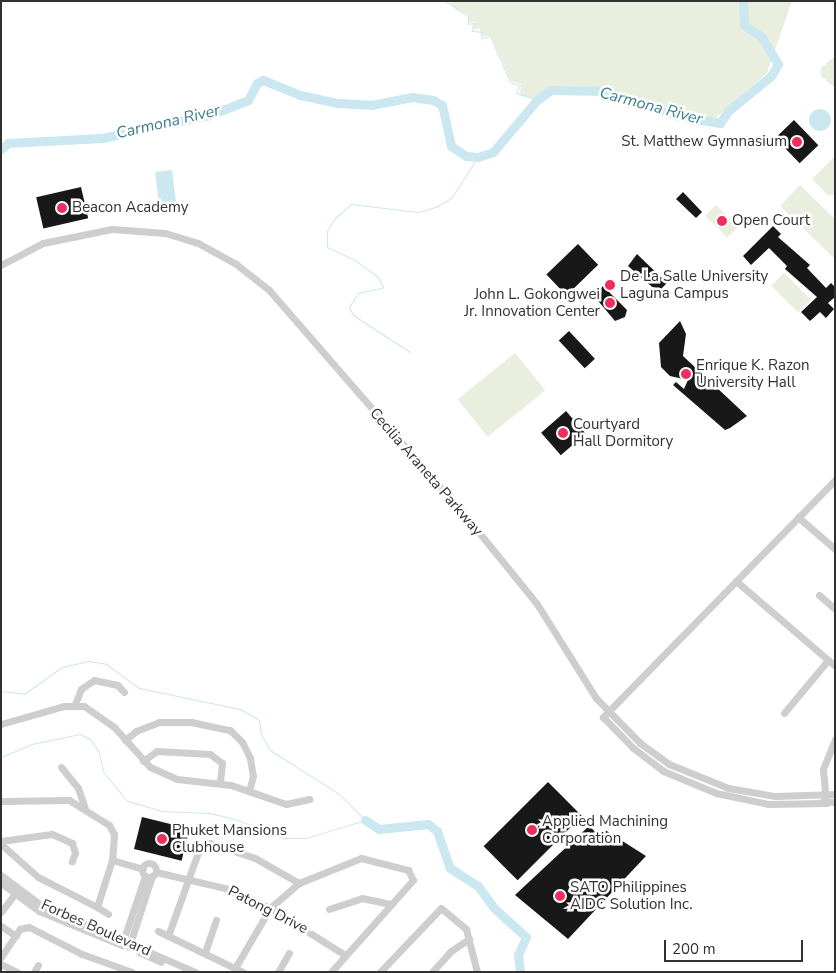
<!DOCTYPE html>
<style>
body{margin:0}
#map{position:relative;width:836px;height:973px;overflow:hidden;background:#fff;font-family:"Nunito Sans",sans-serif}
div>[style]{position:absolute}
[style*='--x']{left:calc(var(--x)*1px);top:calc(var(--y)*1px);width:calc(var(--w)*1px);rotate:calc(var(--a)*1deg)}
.green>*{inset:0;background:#eaeedf;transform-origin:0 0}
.water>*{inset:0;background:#cbe7ef;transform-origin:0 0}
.round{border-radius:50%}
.stream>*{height:1px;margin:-0.5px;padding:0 0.5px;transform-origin:0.5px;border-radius:0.5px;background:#cbe7ef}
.river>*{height:9px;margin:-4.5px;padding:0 4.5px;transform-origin:4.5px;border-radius:4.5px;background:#cbe7ef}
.building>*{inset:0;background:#181818;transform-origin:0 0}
.minor>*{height:7px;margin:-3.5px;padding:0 3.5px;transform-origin:3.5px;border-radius:3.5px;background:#cecece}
.minor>.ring{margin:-3.5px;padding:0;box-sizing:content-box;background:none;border:7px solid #cecece;border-radius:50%}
.dots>*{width:14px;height:14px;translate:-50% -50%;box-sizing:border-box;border:2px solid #fff;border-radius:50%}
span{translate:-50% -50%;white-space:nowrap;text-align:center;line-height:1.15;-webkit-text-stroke:5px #fff;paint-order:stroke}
.poi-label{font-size:15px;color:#313131}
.right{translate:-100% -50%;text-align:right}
.left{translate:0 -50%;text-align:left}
.street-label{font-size:15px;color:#313131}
.water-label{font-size:16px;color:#387e92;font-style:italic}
.frame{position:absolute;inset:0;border:2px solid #313131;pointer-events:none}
.scale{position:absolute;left:664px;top:940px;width:139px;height:22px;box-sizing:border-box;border:2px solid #313131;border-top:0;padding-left:6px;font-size:15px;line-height:18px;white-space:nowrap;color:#313131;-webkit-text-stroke:4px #fff;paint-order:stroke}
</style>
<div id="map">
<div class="green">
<i style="clip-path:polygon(449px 1px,792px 1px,767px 73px,711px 122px,604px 96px,551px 89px,536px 99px,520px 95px,521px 84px,511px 81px,491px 36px,482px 36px,479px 28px,473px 30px,474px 22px,468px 23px,468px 14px,456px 10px)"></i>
<i style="clip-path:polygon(835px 56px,835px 88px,821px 76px,821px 68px)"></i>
<i style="clip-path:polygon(835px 156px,835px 195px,828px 195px,812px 179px)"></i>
<i style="clip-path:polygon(800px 185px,835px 219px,835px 259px,780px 206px)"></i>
<i style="left:716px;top:205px;width:31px;height:15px;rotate:45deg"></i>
<i style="left:784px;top:273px;width:38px;height:18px;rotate:45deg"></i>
<i style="left:515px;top:353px;width:48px;height:74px;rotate:51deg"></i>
</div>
<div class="water">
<i class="round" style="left:809px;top:109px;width:22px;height:22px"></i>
<i style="left:172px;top:170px;width:34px;height:17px;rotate:83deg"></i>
</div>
<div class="stream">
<i style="--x:445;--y:1;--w:27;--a:33"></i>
<i style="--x:468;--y:16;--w:8;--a:90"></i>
<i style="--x:468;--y:24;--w:5;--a:-11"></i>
<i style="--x:473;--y:23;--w:8;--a:97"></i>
<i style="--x:472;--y:31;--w:10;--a:6"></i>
<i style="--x:482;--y:32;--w:6;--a:99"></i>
<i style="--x:481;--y:38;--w:9;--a:-13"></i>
<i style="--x:490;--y:36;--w:50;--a:66.5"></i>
<i style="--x:510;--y:82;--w:10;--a:17"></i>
<i style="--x:520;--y:85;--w:9;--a:117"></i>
<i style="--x:516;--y:93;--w:22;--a:18"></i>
<i style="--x:410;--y:352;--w:68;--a:-147"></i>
<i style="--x:353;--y:315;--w:9;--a:-117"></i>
<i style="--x:349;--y:307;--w:17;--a:-57"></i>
<i style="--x:358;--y:293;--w:26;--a:-13"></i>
<i style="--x:383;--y:287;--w:11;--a:-117"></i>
<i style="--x:378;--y:277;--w:29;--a:-144"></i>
<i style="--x:355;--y:260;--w:31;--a:-155"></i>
<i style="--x:327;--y:247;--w:16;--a:-90"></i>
<i style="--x:327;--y:231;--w:14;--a:-60"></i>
<i style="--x:334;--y:219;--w:23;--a:-41"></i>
<i style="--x:351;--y:204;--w:67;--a:6.8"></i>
<i style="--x:418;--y:212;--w:19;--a:-16"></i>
<i style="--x:436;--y:207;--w:17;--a:-31"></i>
<i style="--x:451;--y:198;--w:49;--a:-56.6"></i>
<i style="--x:1;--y:691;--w:23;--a:7"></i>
<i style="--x:24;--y:694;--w:47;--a:-35.4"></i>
<i style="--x:62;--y:667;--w:27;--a:-13"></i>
<i style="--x:88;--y:661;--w:18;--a:9"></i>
<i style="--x:106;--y:664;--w:41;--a:36"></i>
<i style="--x:139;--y:688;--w:103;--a:11.7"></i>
<i style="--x:240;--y:709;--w:22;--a:30"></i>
<i style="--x:259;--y:720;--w:14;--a:82"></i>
<i style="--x:261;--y:734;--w:18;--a:61"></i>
<i style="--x:270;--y:750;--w:82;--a:32.5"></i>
<i style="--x:339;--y:794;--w:37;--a:45"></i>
<i style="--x:365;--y:820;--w:62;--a:163"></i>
<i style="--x:306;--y:838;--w:23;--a:180"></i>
<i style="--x:283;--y:838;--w:52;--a:-158.4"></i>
<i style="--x:235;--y:819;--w:27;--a:-167"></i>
<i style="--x:209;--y:813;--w:47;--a:-177.6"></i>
<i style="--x:162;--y:811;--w:36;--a:-164"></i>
<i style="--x:127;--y:801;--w:38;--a:-129"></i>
<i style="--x:103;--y:771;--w:19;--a:-102"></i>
<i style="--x:99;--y:752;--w:16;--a:-125"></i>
<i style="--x:90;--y:739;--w:11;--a:-153"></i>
<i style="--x:80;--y:734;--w:49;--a:168.2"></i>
<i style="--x:32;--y:744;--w:34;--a:157"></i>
</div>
<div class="river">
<i style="--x:1;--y:149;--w:9;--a:-41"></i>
<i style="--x:8;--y:143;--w:94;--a:-3"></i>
<i style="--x:102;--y:138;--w:110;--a:-12"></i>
<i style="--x:210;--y:115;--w:41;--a:-21.5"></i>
<i style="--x:248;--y:100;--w:19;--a:-62"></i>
<i style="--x:257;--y:83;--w:7;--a:-27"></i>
<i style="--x:263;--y:80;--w:40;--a:22"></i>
<i style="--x:300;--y:95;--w:39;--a:12"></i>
<i style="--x:338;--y:103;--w:33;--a:3"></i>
<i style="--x:371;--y:105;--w:42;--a:-11"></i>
<i style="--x:412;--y:97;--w:21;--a:8"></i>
<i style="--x:433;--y:100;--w:10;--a:29"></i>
<i style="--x:442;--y:105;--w:42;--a:77.6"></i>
<i style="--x:451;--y:146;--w:18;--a:34"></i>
<i style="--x:466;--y:156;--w:12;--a:5"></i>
<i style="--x:478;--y:157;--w:16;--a:-18"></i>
<i style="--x:493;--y:152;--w:68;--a:-49.8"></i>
<i style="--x:537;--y:100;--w:17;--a:-36"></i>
<i style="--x:551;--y:90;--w:54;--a:1.1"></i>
<i style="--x:605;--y:91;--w:76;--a:19.1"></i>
<i style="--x:677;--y:116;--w:44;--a:9.2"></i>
<i style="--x:720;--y:123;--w:14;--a:-56"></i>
<i style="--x:728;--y:111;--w:55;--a:-39.1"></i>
<i style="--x:771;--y:76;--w:14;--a:-60"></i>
<i style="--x:778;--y:64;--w:31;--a:-121"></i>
<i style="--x:762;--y:37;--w:22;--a:-146"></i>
<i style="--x:744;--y:25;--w:24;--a:-92"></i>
<i style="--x:365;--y:820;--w:17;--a:33"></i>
<i style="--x:379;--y:829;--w:49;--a:-5.8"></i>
<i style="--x:428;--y:824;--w:11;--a:38"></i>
<i style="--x:437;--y:831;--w:39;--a:71"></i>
<i style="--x:450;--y:868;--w:33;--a:33"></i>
<i style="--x:478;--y:886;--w:27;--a:54"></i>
<i style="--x:494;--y:908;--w:43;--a:42.2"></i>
<i style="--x:526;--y:937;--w:20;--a:114"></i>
<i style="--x:518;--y:955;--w:17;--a:83"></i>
</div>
<div class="building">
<i style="left:794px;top:120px;width:35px;height:26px;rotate:46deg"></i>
<i style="left:81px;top:187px;width:32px;height:46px;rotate:77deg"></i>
<i style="clip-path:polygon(683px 192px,702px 212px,696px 218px,676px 199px)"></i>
<i style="clip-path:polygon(773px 226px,781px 234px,778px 237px,810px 265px,807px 268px,826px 288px,831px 283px,835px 287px,835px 297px,828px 303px,834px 309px,826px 318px,820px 312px,810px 321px,801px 312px,817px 297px,785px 269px,787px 266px,769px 248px,751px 265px,743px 256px)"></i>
<i style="left:578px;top:244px;width:29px;height:44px;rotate:46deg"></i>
<i style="clip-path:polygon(637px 254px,667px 283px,658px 292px,628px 266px)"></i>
<i style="clip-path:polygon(603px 286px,627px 310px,625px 317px,615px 321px,594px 296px)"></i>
<i style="clip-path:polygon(680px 321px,686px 334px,683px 356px,747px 416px,730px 428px,725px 430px,673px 385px,676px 382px,684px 389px,688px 380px,670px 376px,661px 367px,659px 343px)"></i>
<i style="left:569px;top:331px;width:38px;height:14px;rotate:47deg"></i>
<i style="left:566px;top:411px;width:30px;height:33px;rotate:49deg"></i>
<i style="left:548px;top:782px;width:48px;height:91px;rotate:45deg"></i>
<i style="left:142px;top:817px;width:49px;height:33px;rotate:14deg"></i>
<i style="clip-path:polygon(589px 826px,601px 837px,605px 830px,646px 856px,568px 939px,515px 895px)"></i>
</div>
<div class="minor">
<i style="--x:1;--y:265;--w:47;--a:-27.6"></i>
<i style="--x:43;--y:243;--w:70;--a:-11.5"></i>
<i style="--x:112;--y:229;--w:53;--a:4.3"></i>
<i style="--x:165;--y:233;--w:34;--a:17"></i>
<i style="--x:198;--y:243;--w:43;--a:28.9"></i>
<i style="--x:236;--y:264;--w:42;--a:38.2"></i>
<i style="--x:269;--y:290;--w:303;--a:49"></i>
<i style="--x:468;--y:519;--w:109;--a:50.9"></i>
<i style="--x:537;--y:604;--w:111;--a:57.9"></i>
<i style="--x:596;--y:698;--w:63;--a:45.6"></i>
<i style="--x:640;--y:743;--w:36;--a:36"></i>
<i style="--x:669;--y:764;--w:64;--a:22.1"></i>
<i style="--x:728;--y:788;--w:48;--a:9.7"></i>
<i style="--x:775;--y:796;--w:60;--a:-1.9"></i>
<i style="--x:835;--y:480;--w:332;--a:134.4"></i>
<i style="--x:603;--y:717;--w:43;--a:45.9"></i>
<i style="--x:633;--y:748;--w:38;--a:37"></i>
<i style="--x:663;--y:771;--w:57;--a:22.5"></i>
<i style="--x:716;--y:793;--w:53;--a:11.9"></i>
<i style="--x:768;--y:804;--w:58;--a:-1"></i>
<i style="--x:826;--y:803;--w:34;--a:-95"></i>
<i style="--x:823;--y:769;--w:32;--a:-68"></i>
<i style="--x:798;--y:517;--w:49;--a:40.9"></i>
<i style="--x:736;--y:581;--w:130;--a:40.6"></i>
<i style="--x:819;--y:595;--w:21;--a:41"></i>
<i style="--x:75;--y:704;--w:16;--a:-68"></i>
<i style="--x:81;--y:689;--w:16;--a:-35"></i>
<i style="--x:94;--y:680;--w:24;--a:12"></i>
<i style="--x:117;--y:685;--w:10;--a:45"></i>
<i style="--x:784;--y:713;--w:69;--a:-50.3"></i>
<i style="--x:1;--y:724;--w:66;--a:-15.9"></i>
<i style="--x:64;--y:706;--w:20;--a:0"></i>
<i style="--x:84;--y:706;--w:37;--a:35"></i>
<i style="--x:114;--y:727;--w:54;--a:48"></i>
<i style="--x:150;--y:767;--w:30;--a:24"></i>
<i style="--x:177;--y:779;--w:54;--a:6.3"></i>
<i style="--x:231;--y:785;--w:58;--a:19.1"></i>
<i style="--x:286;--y:804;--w:24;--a:-12"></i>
<i style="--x:125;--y:740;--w:14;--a:-39"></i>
<i style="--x:136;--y:731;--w:25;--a:-21"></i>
<i style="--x:159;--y:722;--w:32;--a:0"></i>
<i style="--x:191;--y:722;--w:40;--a:12"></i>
<i style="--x:230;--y:730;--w:17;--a:45"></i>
<i style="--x:242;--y:742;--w:18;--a:63"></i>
<i style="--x:250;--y:758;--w:18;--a:81"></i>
<i style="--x:253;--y:776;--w:16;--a:105"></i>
<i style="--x:143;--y:761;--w:17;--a:-36"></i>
<i style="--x:157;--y:751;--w:53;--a:3.2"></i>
<i style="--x:210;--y:754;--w:15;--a:37"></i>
<i style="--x:222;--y:763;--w:20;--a:96"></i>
<i style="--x:61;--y:767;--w:27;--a:51"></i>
<i style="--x:78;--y:788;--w:21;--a:71"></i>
<i style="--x:1;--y:801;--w:68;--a:-0.8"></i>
<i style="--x:69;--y:800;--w:47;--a:32"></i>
<i style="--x:109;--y:825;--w:10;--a:61"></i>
<i style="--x:114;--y:834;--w:26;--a:94"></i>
<i style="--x:112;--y:860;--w:49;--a:107.7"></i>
<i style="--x:97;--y:907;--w:66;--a:-153"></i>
<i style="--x:38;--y:877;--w:50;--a:-138.3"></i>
<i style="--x:823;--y:801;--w:12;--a:5"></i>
<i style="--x:1;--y:841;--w:51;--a:-7.8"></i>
<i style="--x:52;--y:834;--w:22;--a:24"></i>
<i style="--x:72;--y:843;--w:10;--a:73"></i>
<i style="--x:75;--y:853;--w:9;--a:111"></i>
<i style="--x:112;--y:860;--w:32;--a:16"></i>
<i class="ring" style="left:142px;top:863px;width:7px;height:7px"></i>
<i style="--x:156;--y:872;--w:71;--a:13.1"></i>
<i style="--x:225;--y:888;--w:49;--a:24"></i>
<i style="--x:270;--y:908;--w:89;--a:32.1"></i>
<i style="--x:1;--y:875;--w:50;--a:36.9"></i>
<i style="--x:41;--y:905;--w:168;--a:23.5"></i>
<i style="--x:1;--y:883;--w:47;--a:36.4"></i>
<i style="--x:39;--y:911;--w:90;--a:22.3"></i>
<i style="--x:97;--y:907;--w:13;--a:32"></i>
<i style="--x:329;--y:909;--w:35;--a:-18"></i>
<i style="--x:362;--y:898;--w:30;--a:12"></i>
<i style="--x:1;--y:912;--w:25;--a:-53"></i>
<i style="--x:1;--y:926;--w:18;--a:34"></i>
<i style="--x:158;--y:931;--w:94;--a:25.8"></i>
<i style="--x:168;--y:936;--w:89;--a:-70.3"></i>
<i style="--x:198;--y:852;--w:15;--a:-37"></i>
<i style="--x:210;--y:843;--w:47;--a:18.4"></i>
<i style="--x:255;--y:858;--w:51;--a:29.6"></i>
<i style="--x:122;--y:944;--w:72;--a:-71.3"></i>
<i style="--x:129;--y:947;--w:75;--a:-72.1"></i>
<i style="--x:139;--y:952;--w:24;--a:24"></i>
<i style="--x:205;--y:952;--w:34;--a:-71"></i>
<i style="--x:1;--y:957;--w:34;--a:-56"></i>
<i style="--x:20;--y:929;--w:9;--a:-13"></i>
<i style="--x:29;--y:927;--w:59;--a:27"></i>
<i style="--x:82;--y:954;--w:53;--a:19.8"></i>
<i style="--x:1;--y:964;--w:18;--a:27"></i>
<i style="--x:235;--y:968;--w:69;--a:-59.7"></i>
<i style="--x:270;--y:908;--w:38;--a:-41"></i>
<i style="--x:299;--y:883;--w:67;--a:-22"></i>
<i style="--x:361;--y:858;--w:49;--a:14.3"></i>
<i style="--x:408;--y:870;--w:11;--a:63"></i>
<i style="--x:413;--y:880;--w:123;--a:131.7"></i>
<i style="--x:34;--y:972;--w:8;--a:-60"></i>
<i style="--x:278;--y:972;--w:22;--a:-60"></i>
<i style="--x:380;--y:972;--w:88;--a:-46.4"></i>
<i style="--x:441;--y:908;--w:33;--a:40"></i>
<i style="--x:466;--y:929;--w:44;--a:75.7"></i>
<i style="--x:432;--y:972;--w:28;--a:-48"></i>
<i style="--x:451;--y:951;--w:22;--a:-34"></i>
</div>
<div class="dots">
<i style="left:797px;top:142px;background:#ee2e5c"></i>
<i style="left:62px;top:208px;background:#ee2e5c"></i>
<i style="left:722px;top:221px;background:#ee2e5c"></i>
<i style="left:610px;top:285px;background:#ee2e5c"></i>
<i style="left:610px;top:303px;background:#ee2e5c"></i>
<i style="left:686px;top:374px;background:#ee2e5c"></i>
<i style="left:563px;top:433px;background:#ee2e5c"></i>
<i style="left:532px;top:830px;background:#ee2e5c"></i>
<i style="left:162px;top:839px;background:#ee2e5c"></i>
<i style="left:560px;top:896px;background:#ee2e5c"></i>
</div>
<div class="poi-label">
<span class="right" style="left:787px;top:142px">St. Matthew Gymnasium</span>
<span class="left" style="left:72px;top:208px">Beacon Academy</span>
<span class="left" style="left:732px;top:221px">Open Court</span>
<span class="left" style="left:620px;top:285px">De La Salle University<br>Laguna Campus</span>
<span class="right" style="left:600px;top:303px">John L. Gokongwei<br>Jr. Innovation Center</span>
<span class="left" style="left:696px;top:374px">Enrique K. Razon<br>University Hall</span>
<span class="left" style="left:573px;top:433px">Courtyard<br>Hall Dormitory</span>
<span class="left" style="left:542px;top:830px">Applied Machining<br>Corporation</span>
<span class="left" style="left:172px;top:839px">Phuket Mansions<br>Clubhouse</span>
<span class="left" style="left:570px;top:896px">SATO Philippines<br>AIDC Solution Inc.</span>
</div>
<div class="street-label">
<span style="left:426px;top:472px;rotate:49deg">Cecilia Araneta Parkway</span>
<span style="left:268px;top:910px;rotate:27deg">Patong Drive</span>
<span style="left:96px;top:928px;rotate:24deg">Forbes Boulevard</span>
</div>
<div class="water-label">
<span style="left:651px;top:106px;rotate:15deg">Carmona River</span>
<span style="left:168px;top:122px;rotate:-13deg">Carmona River</span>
</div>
<div class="frame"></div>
<div class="scale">200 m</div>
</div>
